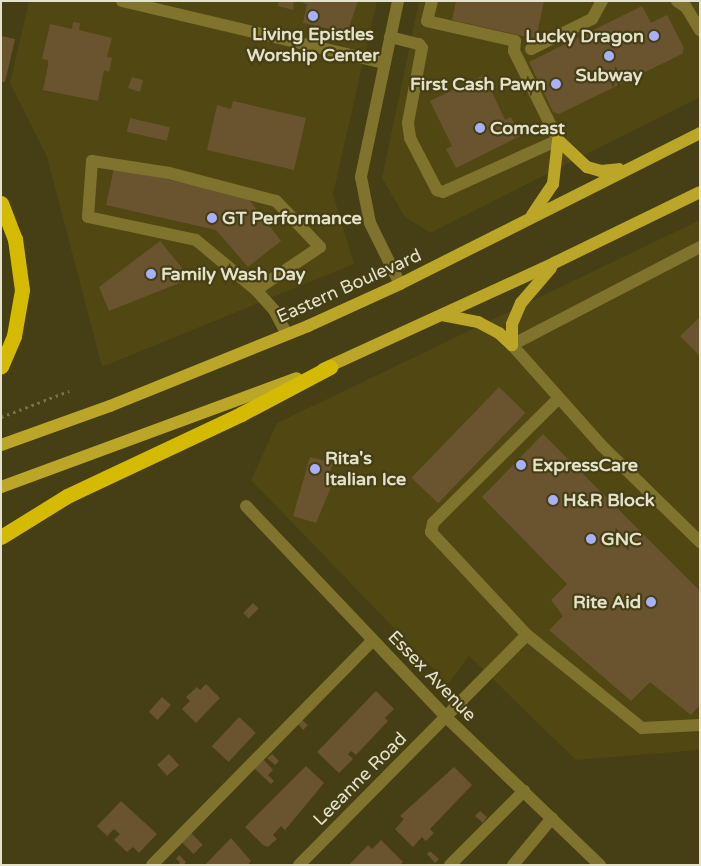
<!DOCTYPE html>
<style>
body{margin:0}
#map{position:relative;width:701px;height:866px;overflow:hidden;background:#463e14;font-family:"Varela Round",sans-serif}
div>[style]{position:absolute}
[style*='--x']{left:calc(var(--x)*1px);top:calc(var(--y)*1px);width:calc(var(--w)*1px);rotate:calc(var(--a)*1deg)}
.built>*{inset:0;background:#504712}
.building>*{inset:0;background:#6a542f;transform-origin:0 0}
.path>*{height:3px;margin-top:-1.5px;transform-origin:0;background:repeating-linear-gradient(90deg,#76704c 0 2.5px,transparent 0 6.5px)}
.minor>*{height:12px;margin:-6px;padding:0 6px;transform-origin:6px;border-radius:6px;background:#80732d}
.major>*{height:12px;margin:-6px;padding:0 6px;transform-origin:6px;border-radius:6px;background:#bca628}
.highway>*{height:15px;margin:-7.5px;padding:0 7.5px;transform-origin:7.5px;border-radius:7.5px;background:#d5ba02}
.dots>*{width:14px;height:14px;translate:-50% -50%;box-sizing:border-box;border:2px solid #463e14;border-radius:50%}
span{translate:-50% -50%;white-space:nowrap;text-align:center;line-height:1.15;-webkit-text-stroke:4.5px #463e14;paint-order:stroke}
.poi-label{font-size:18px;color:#e5e2cb;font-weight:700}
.right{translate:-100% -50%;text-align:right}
.left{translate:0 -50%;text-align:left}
.street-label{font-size:18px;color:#e5e2cb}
.frame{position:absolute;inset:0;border:2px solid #e5e2cb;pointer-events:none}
</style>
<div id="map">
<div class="built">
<i style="clip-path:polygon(29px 1px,377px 1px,333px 194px,354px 264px,102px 367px,47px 157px,10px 83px)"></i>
<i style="clip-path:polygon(419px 1px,700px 1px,700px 97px,430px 233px,404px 216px,382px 178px)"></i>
<i style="clip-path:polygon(700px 220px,700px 750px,576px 760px,469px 656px,448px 684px,251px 480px,277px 423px)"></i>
</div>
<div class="building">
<i style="clip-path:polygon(279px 1px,294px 1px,293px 10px,278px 6px)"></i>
<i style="clip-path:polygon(298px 1px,358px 1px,347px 33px,303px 23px,307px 4px)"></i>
<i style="clip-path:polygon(456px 1px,544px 1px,536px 39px,452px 20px)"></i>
<i style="clip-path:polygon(642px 6px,651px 23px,667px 15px,684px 48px,682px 54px,559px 114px,553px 112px,529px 62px)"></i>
<i style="clip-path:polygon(73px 22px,80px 23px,79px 30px,112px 38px,107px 57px,112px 58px,109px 72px,104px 70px,98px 101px,43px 90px,48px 65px,48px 60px,42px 59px,50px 24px,72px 29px)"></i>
<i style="clip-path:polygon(1px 36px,15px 39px,5px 82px,1px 82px)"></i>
<i style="clip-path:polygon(484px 75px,505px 120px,511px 117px,520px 136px,456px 168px,446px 149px,452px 146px,430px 101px)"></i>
<i style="clip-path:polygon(132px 77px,143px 80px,140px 92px,128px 88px)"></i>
<i style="clip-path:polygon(233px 101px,306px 118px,294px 170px,207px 150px,217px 105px,231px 109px)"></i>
<i style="left:130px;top:118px;width:41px;height:14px;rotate:13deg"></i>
<i style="clip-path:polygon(114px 168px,246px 196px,281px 241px,248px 267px,216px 230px,106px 205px)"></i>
<i style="clip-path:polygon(160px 241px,182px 268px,187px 280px,109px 311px,99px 287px)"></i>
<i style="clip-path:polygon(700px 317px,700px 356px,680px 336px)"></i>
<i style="left:499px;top:387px;width:37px;height:126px;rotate:44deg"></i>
<i style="clip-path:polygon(543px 434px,700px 591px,700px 705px,691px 715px,650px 682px,631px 701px,549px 630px,563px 616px,551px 600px,567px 584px,482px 497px)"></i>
<i style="clip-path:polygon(310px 457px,333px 463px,326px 485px,331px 487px,316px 523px,293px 516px)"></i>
<i style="left:253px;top:603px;width:8px;height:14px;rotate:45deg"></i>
<i style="clip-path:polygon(206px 684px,220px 698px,196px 723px,182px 709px,190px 701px,186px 697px,197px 687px,200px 690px)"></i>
<i style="clip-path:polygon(376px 691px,394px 709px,385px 718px,388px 721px,356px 755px,351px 751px,348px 754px,353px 759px,339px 773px,317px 752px)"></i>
<i style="left:162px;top:697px;width:12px;height:20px;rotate:42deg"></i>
<i style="left:239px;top:717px;width:23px;height:40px;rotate:43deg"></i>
<i style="clip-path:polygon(302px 720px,308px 725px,303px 730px,298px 724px)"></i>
<i style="left:169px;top:754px;width:15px;height:16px;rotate:48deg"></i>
<i style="clip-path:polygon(272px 754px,279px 761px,275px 765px,267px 758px)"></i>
<i style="clip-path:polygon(263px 759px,273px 770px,268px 775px,274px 781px,271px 784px,254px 768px)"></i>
<i style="clip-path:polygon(306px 766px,324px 783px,285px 830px,281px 826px,273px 835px,277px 839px,268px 847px,263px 845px,245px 827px)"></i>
<i style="clip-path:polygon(454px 767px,472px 785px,430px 829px,434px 833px,426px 841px,422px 837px,413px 847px,395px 829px,404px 819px,400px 816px)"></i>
<i style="clip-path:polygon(121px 801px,157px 834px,139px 853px,133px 847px,127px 852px,114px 840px,120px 834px,114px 829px,107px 836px,97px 826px)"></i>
<i style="clip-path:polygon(480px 811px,487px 817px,483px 823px,475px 816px)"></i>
<i style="left:190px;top:832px;width:18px;height:13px;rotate:45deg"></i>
<i style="clip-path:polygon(231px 838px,251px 861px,248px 865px,205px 865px)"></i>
<i style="clip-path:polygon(381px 840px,403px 862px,400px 865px,349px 865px,368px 845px,372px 849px)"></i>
<i style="clip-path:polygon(430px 851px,439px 859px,435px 863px,427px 854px)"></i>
<i style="clip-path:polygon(179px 855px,186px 862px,184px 865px,178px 865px,180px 862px,176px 859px)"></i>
</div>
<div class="path">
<i style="--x:1;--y:417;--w:73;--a:-20.9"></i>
</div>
<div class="minor">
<i style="--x:122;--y:1;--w:270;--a:13.3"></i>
<i style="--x:398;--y:1;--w:180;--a:101.9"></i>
<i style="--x:361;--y:177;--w:47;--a:78.9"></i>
<i style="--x:370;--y:223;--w:68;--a:63.8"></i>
<i style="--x:677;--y:1;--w:11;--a:34"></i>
<i style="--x:686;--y:7;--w:27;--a:59"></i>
<i style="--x:390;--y:37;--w:30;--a:14"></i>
<i style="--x:419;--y:44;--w:5;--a:53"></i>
<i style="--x:422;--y:48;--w:76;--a:100.6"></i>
<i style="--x:408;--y:123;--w:15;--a:82"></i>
<i style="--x:410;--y:138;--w:59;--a:62.6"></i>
<i style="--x:437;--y:190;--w:6;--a:18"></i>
<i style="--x:443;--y:192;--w:126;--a:-24.3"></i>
<i style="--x:558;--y:140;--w:99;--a:-116.3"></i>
<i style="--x:514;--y:51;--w:10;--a:-84"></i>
<i style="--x:515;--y:41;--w:90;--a:-167.2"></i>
<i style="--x:427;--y:21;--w:21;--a:-76"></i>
<i style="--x:531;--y:49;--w:68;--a:-26.2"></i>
<i style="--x:592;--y:19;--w:21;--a:-61"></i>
<i style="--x:700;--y:247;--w:212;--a:152.5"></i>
<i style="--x:512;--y:345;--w:134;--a:48.3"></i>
<i style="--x:601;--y:445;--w:139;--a:44.4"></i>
<i style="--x:256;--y:290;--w:77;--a:-33.9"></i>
<i style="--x:320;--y:247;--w:64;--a:-133.7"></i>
<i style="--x:276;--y:201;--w:111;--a:-165.3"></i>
<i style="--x:169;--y:173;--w:78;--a:-171.1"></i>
<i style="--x:92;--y:161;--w:56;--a:94.1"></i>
<i style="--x:88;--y:217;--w:110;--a:12"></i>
<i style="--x:196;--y:240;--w:78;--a:39.8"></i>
<i style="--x:256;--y:290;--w:27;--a:48"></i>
<i style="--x:274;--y:310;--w:27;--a:62"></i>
<i style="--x:246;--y:506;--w:291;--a:46.5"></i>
<i style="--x:446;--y:717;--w:214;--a:43.9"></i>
<i style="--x:527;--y:635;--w:148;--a:39"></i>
<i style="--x:642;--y:728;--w:58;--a:-3"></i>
<i style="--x:152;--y:865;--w:315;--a:-45.5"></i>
<i style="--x:299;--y:865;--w:324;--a:-45.3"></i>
<i style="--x:527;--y:635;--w:141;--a:-133"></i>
<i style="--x:431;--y:532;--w:9;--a:-77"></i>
<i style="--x:433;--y:523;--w:177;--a:-44.8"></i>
<i style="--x:450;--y:865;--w:105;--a:-45"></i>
<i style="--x:513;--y:865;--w:61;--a:-50.3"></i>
</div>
<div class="major">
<i style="--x:558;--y:140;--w:40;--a:43"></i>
<i style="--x:587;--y:167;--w:15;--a:16"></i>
<i style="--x:601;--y:171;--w:18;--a:-6"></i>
<i style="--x:532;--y:215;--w:37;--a:-56"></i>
<i style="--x:553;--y:184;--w:44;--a:-83.5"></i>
<i style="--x:442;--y:315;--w:37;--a:11"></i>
<i style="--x:478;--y:322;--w:24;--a:28"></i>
<i style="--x:499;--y:333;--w:18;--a:43"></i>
<i style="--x:512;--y:345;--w:21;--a:-90"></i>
<i style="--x:512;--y:324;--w:23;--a:-67"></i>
<i style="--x:521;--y:303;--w:46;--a:-49.4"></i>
<i style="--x:323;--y:369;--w:254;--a:-24.6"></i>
<i style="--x:554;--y:263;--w:162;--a:-25.9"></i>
<i style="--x:1;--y:445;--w:116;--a:-19.7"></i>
<i style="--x:110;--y:406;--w:214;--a:-22"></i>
<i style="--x:308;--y:326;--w:101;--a:-24.5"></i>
<i style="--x:400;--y:284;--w:336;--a:-26.7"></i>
<i style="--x:1;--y:487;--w:315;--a:-20.2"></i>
</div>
<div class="highway">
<i style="--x:1;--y:203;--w:39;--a:69"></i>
<i style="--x:15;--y:239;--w:51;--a:82.2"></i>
<i style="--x:22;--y:290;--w:47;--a:99.9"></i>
<i style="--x:14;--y:336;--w:33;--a:113"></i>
<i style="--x:1;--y:537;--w:78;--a:-31.8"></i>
<i style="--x:67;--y:496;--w:192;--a:-25.2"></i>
<i style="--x:241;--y:414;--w:101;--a:-27.8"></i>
</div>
<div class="dots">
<i style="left:313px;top:16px;background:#a8b0fc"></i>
<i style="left:654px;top:36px;background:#a8b0fc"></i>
<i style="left:609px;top:56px;background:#a8b0fc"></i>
<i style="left:556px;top:84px;background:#a8b0fc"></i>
<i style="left:480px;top:128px;background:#a8b0fc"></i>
<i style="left:212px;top:218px;background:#a8b0fc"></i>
<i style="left:151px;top:274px;background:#a8b0fc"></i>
<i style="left:521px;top:465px;background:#a8b0fc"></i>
<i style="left:315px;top:469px;background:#a8b0fc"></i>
<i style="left:553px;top:500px;background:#a8b0fc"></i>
<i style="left:591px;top:539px;background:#a8b0fc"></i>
<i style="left:651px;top:602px;background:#a8b0fc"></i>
</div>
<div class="poi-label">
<span style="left:313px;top:45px">Living Epistles<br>Worship Center</span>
<span class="right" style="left:644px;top:36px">Lucky Dragon</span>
<span style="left:609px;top:75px">Subway</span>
<span class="right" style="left:546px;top:84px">First Cash Pawn</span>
<span class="left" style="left:490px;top:128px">Comcast</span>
<span class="left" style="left:222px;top:218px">GT Performance</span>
<span class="left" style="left:161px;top:274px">Family Wash Day</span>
<span class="left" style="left:325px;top:469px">Rita's<br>Italian Ice</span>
<span class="left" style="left:532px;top:465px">ExpressCare</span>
<span class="left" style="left:563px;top:500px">H&amp;R Block</span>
<span class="left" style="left:601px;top:539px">GNC</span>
<span class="right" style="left:641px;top:602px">Rite Aid</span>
</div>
<div class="street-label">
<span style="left:349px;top:286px;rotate:-24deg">Eastern Boulevard</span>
<span style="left:432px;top:676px;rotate:46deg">Essex Avenue</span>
<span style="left:360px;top:779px;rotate:-45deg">Leeanne Road</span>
</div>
<div class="frame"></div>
</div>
